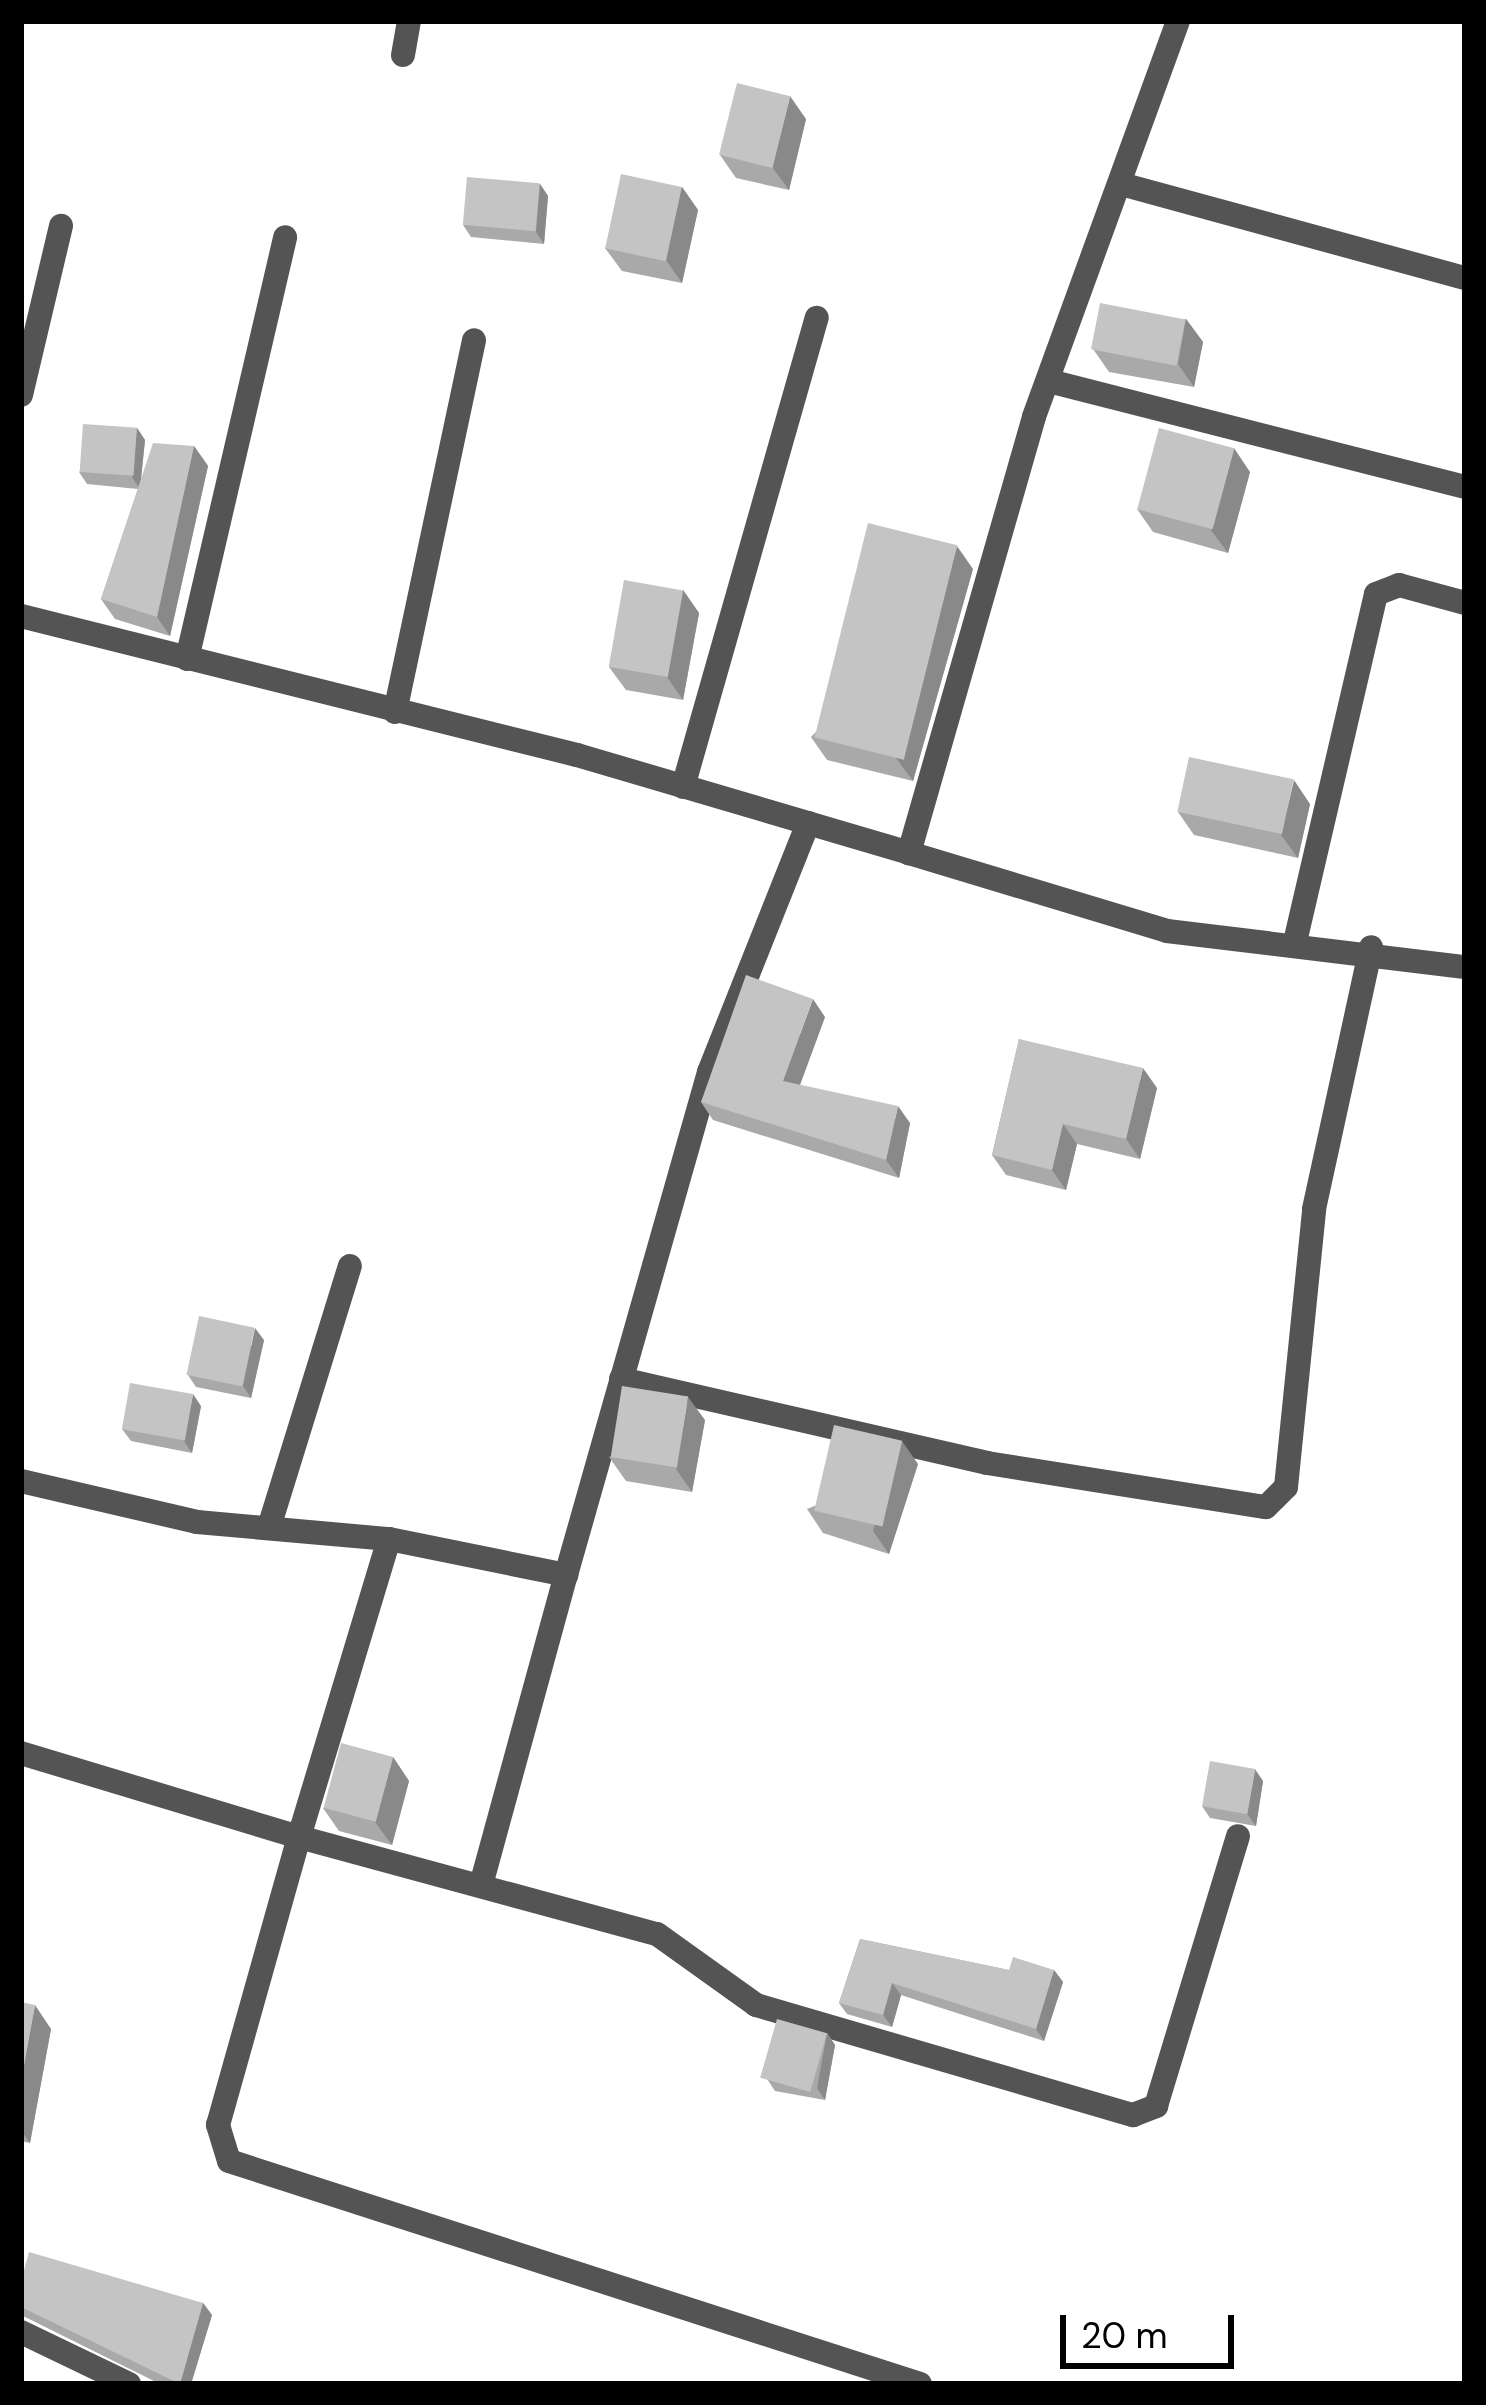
<!DOCTYPE html>
<style>
body{margin:0}
#map{position:relative;width:1486px;height:2405px;overflow:hidden;background:#fff;font-family:"DM Sans",sans-serif}
div>[style]{position:absolute}
[style*='--x']{left:calc(var(--x)*1px);top:calc(var(--y)*1px);width:calc(var(--w)*1px);rotate:calc(var(--a)*1deg)}
.street>*{height:24px;margin:-12px;padding:0 12px;transform-origin:12px;border-radius:12px;background:#545454}
.wall>*{inset:0;background:#a9a9a9}
.shaded-wall>*{inset:0;background:#898989}
.building>*{inset:0;background:#c4c4c4;transform-origin:0 0}
span{translate:-50% -50%;white-space:nowrap;text-align:center;line-height:1.15;-webkit-text-stroke:9px #fff;paint-order:stroke}
.frame{position:absolute;inset:0;border:24px solid #000;pointer-events:none}
.scale{position:absolute;left:1060px;top:2315px;width:174px;height:54px;box-sizing:border-box;border:6px solid #000;border-top:0;padding-left:15px;font-size:36px;line-height:42px;white-space:nowrap;color:#000;-webkit-text-stroke:9px #fff;paint-order:stroke}
</style>
<div id="map">
<div class="street">
<i style="--x:1178;--y:21;--w:421;--a:110"></i>
<i style="--x:1034;--y:417;--w:454;--a:106"></i>
<i style="--x:909;--y:853;--w:270;--a:16.8"></i>
<i style="--x:1167;--y:931;--w:300;--a:6.9"></i>
<i style="--x:403;--y:55;--w:35;--a:-80"></i>
<i style="--x:1121;--y:184;--w:357;--a:15.3"></i>
<i style="--x:1049;--y:381;--w:429;--a:14.3"></i>
<i style="--x:21;--y:395;--w:174;--a:-76.7"></i>
<i style="--x:21;--y:616;--w:573;--a:14.04"></i>
<i style="--x:577;--y:755;--w:346;--a:16.4"></i>
<i style="--x:187;--y:659;--w:433;--a:-76.9"></i>
<i style="--x:395;--y:712;--w:380;--a:-78"></i>
<i style="--x:683;--y:787;--w:488;--a:-74.1"></i>
<i style="--x:1295;--y:942;--w:357;--a:-76.9"></i>
<i style="--x:1376;--y:594;--w:25;--a:-21"></i>
<i style="--x:1399;--y:585;--w:68;--a:15.3"></i>
<i style="--x:621;--y:1379;--w:376;--a:12.9"></i>
<i style="--x:987;--y:1463;--w:282;--a:9"></i>
<i style="--x:1266;--y:1507;--w:28;--a:-45"></i>
<i style="--x:1286;--y:1487;--w:279;--a:-84.2"></i>
<i style="--x:1314;--y:1209;--w:268;--a:-77.7"></i>
<i style="--x:21;--y:1481;--w:181;--a:13.1"></i>
<i style="--x:197;--y:1522;--w:193;--a:5.1"></i>
<i style="--x:389;--y:1539;--w:311;--a:106.8"></i>
<i style="--x:299;--y:1837;--w:290;--a:-163.2"></i>
<i style="--x:270;--y:1524;--w:270;--a:-72.8"></i>
<i style="--x:389;--y:1539;--w:181;--a:11.5"></i>
<i style="--x:566;--y:1575;--w:523;--a:-74.13"></i>
<i style="--x:709;--y:1072;--w:268;--a:-68.3"></i>
<i style="--x:481;--y:1885;--w:321;--a:-74.7"></i>
<i style="--x:21;--y:2332;--w:120;--a:25.7"></i>
<i style="--x:920;--y:2384;--w:726;--a:-162.11"></i>
<i style="--x:229;--y:2161;--w:38;--a:-107"></i>
<i style="--x:218;--y:2125;--w:299;--a:-74.3"></i>
<i style="--x:299;--y:1837;--w:371;--a:15.2"></i>
<i style="--x:657;--y:1934;--w:122;--a:35.6"></i>
<i style="--x:756;--y:2005;--w:393;--a:16.3"></i>
<i style="--x:1133;--y:2115;--w:25;--a:-21"></i>
<i style="--x:1156;--y:2106;--w:282;--a:-73.1"></i>
</div>
<div class="wall">
<i style="clip-path:polygon(806px 119px,789px 190px,736px 178px,720px 155px)"></i>
<i style="clip-path:polygon(540px 184px,548px 196px,544px 244px,471px 237px,463px 225px)"></i>
<i style="clip-path:polygon(682px 187px,698px 210px,682px 283px,622px 271px,605px 248px)"></i>
<i style="clip-path:polygon(1186px 319px,1203px 342px,1194px 387px,1109px 372px,1093px 349px)"></i>
<i style="clip-path:polygon(137px 428px,145px 440px,141px 478px,194px 446px,208px 466px,170px 636px,115px 619px,101px 599px,138px 489px,87px 484px,79px 472px)"></i>
<i style="clip-path:polygon(1250px 472px,1228px 553px,1153px 532px,1137px 509px)"></i>
<i style="clip-path:polygon(973px 569px,913px 781px,827px 760px,811px 737px)"></i>
<i style="clip-path:polygon(683px 590px,699px 613px,683px 700px,626px 690px,609px 667px)"></i>
<i style="clip-path:polygon(1310px 804px,1298px 858px,1194px 835px,1178px 812px)"></i>
<i style="clip-path:polygon(825px 1017px,800px 1085px,910px 1123px,899px 1178px,713px 1120px,701px 1102px)"></i>
<i style="clip-path:polygon(1019px 1039px,1157px 1088px,1140px 1159px,1077px 1144px,1066px 1190px,1006px 1175px,992px 1155px)"></i>
<i style="clip-path:polygon(264px 1340px,251px 1398px,196px 1387px,188px 1375px)"></i>
<i style="clip-path:polygon(201px 1406px,192px 1453px,131px 1441px,122px 1429px)"></i>
<i style="clip-path:polygon(705px 1420px,692px 1492px,626px 1481px,609px 1457px)"></i>
<i style="clip-path:polygon(918px 1464px,889px 1554px,823px 1533px,807px 1509px)"></i>
<i style="clip-path:polygon(393px 1757px,409px 1781px,392px 1845px,339px 1831px,323px 1808px)"></i>
<i style="clip-path:polygon(1263px 1781px,1256px 1826px,1210px 1818px,1202px 1806px)"></i>
<i style="clip-path:polygon(860px 1939px,1009px 1970px,1054px 1970px,1063px 1982px,1044px 2041px,901px 1995px,892px 2027px,847px 2014px,839px 2003px)"></i>
<i style="clip-path:polygon(21px 2002px,51px 2029px,30px 2143px,21px 2141px)"></i>
<i style="clip-path:polygon(827px 2033px,835px 2045px,825px 2100px,775px 2091px,767px 2079px)"></i>
<i style="clip-path:polygon(21px 2281px,203px 2303px,212px 2315px,191px 2384px,160px 2384px,23px 2316px,21px 2313px)"></i>
</div>
<div class="shaded-wall">
<i style="clip-path:polygon(790px 96px,806px 119px,789px 190px,772px 167px)"></i>
<i style="clip-path:polygon(540px 184px,548px 196px,544px 244px,536px 232px)"></i>
<i style="clip-path:polygon(682px 187px,698px 210px,682px 283px,666px 260px)"></i>
<i style="clip-path:polygon(1186px 319px,1203px 342px,1194px 387px,1178px 364px)"></i>
<i style="clip-path:polygon(137px 428px,145px 440px,140px 489px,132px 477px)"></i>
<i style="clip-path:polygon(194px 446px,208px 466px,170px 636px,157px 617px)"></i>
<i style="clip-path:polygon(1234px 448px,1250px 472px,1228px 553px,1211px 530px)"></i>
<i style="clip-path:polygon(957px 546px,973px 569px,913px 781px,896px 758px)"></i>
<i style="clip-path:polygon(683px 590px,699px 613px,683px 700px,667px 677px)"></i>
<i style="clip-path:polygon(1294px 780px,1310px 804px,1298px 858px,1281px 835px)"></i>
<i style="clip-path:polygon(813px 999px,825px 1017px,795px 1098px,783px 1081px)"></i>
<i style="clip-path:polygon(1143px 1068px,1157px 1088px,1140px 1159px,1126px 1139px)"></i>
<i style="clip-path:polygon(898px 1106px,910px 1123px,899px 1178px,886px 1160px)"></i>
<i style="clip-path:polygon(1063px 1124px,1077px 1144px,1066px 1190px,1052px 1170px)"></i>
<i style="clip-path:polygon(255px 1328px,264px 1340px,251px 1398px,243px 1386px)"></i>
<i style="clip-path:polygon(193px 1394px,201px 1406px,192px 1453px,184px 1441px)"></i>
<i style="clip-path:polygon(688px 1397px,705px 1420px,692px 1492px,676px 1469px)"></i>
<i style="clip-path:polygon(902px 1441px,918px 1464px,889px 1554px,873px 1531px)"></i>
<i style="clip-path:polygon(393px 1757px,409px 1781px,392px 1845px,375px 1822px)"></i>
<i style="clip-path:polygon(1255px 1769px,1263px 1781px,1256px 1826px,1247px 1814px)"></i>
<i style="clip-path:polygon(1054px 1970px,1063px 1982px,1044px 2041px,1036px 2029px)"></i>
<i style="clip-path:polygon(892px 1983px,901px 1995px,892px 2027px,883px 2015px)"></i>
<i style="clip-path:polygon(35px 2005px,51px 2029px,30px 2143px,21px 2130px,21px 2082px)"></i>
<i style="clip-path:polygon(827px 2033px,835px 2045px,825px 2100px,817px 2088px)"></i>
<i style="clip-path:polygon(203px 2303px,212px 2315px,191px 2384px,180px 2384px)"></i>
</div>
<div class="building">
<i style="left:737px;top:83px;width:55px;height:74px;rotate:14deg"></i>
<i style="left:621px;top:174px;width:62px;height:76px;rotate:12deg"></i>
<i style="left:467px;top:177px;width:73px;height:48px;rotate:5deg"></i>
<i style="left:1100px;top:303px;width:87px;height:47px;rotate:11deg"></i>
<i style="left:83px;top:424px;width:54px;height:48px;rotate:4deg"></i>
<i style="left:1159px;top:428px;width:78px;height:84px;rotate:15deg"></i>
<i style="clip-path:polygon(153px 443px,194px 446px,157px 617px,101px 599px)"></i>
<i style="left:868px;top:523px;width:92px;height:221px;rotate:14deg"></i>
<i style="left:624px;top:580px;width:60px;height:88px;rotate:10deg"></i>
<i style="left:1189px;top:757px;width:107px;height:56px;rotate:12deg"></i>
<i style="clip-path:polygon(746px 975px,813px 999px,783px 1081px,898px 1106px,886px 1160px,701px 1102px)"></i>
<i style="clip-path:polygon(1019px 1039px,1143px 1068px,1126px 1139px,1063px 1124px,1052px 1170px,992px 1155px)"></i>
<i style="left:199px;top:1316px;width:57px;height:60px;rotate:12deg"></i>
<i style="left:130px;top:1383px;width:64px;height:47px;rotate:10deg"></i>
<i style="left:622px;top:1386px;width:67px;height:72px;rotate:9deg"></i>
<i style="left:834px;top:1425px;width:70px;height:88px;rotate:13deg"></i>
<i style="left:341px;top:1743px;width:54px;height:67px;rotate:15deg"></i>
<i style="left:1210px;top:1761px;width:46px;height:46px;rotate:10deg"></i>
<i style="clip-path:polygon(860px 1939px,1009px 1970px,1013px 1957px,1054px 1970px,1036px 2029px,892px 1983px,883px 2015px,839px 2003px)"></i>
<i style="clip-path:polygon(21px 2002px,35px 2005px,21px 2082px)"></i>
<i style="left:777px;top:2019px;width:52px;height:61px;rotate:16deg"></i>
<i style="clip-path:polygon(29px 2252px,203px 2303px,180px 2384px,21px 2307px,21px 2281px)"></i>
</div>
<div class="frame"></div>
<div class="scale">20 m</div>
</div>
